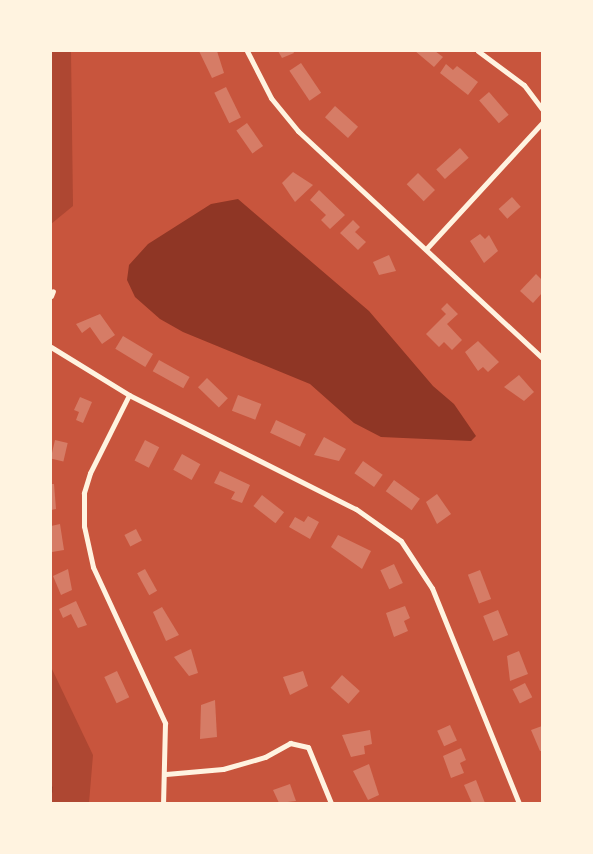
<!DOCTYPE html>
<style>
body{margin:0}
#map{position:relative;width:593px;height:854px;overflow:hidden;background:#c8553d;font-family:Roboto,sans-serif}
div>[style]{position:absolute}
[style*='--x']{left:calc(var(--x)*1px);top:calc(var(--y)*1px);width:calc(var(--w)*1px);rotate:calc(var(--a)*1deg)}
.green>*{inset:0;background:#ae4732}
.water>*{inset:0;background:#8f3625}
.stream>*{height:2.5px;margin:-1.25px;padding:0 1.25px;transform-origin:1.25px;border-radius:1.25px;background:#8f3625}
.building>*{inset:0;background:#d67c66;transform-origin:0 0}
.minor>*{height:5px;margin:-2.5px;padding:0 2.5px;transform-origin:2.5px;border-radius:2.5px;background:#fff3e0}
span{translate:-50% -50%;white-space:nowrap;text-align:center;line-height:1.15;-webkit-text-stroke:5px #fff3e0;paint-order:stroke}
.frame{position:absolute;inset:0;border:52px solid #fff3e0;pointer-events:none}
</style>
<div id="map">
<div class="green">
<i style="clip-path:polygon(51px 51px,71px 51px,73px 206px,51px 224px)"></i>
<i style="clip-path:polygon(51px 667px,93px 755px,89px 803px,51px 803px)"></i>
</div>
<div class="water">
<i style="clip-path:polygon(238px 199px,369px 311px,433px 386px,454px 404px,476px 436px,471px 441px,381px 437px,354px 423px,310px 384px,183px 332px,160px 319px,135px 297px,127px 280px,129px 265px,148px 244px,211px 204px)"></i>
</div>
<div class="stream">
<i style="--x:51;--y:787;--w:4;--a:90"></i>
</div>
<div class="building">
<i style="clip-path:polygon(199px 51px,217px 51px,224px 73px,212px 78px)"></i>
<i style="clip-path:polygon(278px 51px,293px 51px,294px 53px,282px 58px)"></i>
<i style="clip-path:polygon(415px 51px,435px 51px,443px 57px,434px 67px)"></i>
<i style="left:301px;top:63px;width:36px;height:14px;rotate:56deg"></i>
<i style="clip-path:polygon(446px 64px,453px 70px,457px 66px,478px 82px,468px 95px,440px 73px)"></i>
<i style="left:226px;top:87px;width:34px;height:13px;rotate:64deg"></i>
<i style="left:489px;top:92px;width:30px;height:13px;rotate:49deg"></i>
<i style="left:335px;top:106px;width:31px;height:15px;rotate:42deg"></i>
<i style="left:247px;top:123px;width:28px;height:13px;rotate:55deg"></i>
<i style="left:460px;top:148px;width:13px;height:32px;rotate:48deg"></i>
<i style="clip-path:polygon(293px 172px,313px 185px,295px 202px,282px 183px)"></i>
<i style="left:418px;top:173px;width:24px;height:16px;rotate:45deg"></i>
<i style="clip-path:polygon(319px 190px,345px 215px,330px 229px,321px 220px,326px 215px,310px 200px)"></i>
<i style="left:512px;top:197px;width:13px;height:18px;rotate:48deg"></i>
<i style="clip-path:polygon(353px 220px,360px 227px,355px 232px,366px 242px,358px 250px,340px 233px)"></i>
<i style="clip-path:polygon(480px 234px,485px 239px,489px 235px,498px 251px,484px 263px,470px 241px)"></i>
<i style="clip-path:polygon(389px 255px,396px 271px,379px 275px,373px 262px)"></i>
<i style="clip-path:polygon(536px 274px,542px 280px,542px 293px,533px 303px,520px 291px)"></i>
<i style="clip-path:polygon(447px 303px,458px 314px,447px 324px,462px 340px,452px 350px,444px 342px,439px 347px,426px 334px,446px 314px,441px 309px)"></i>
<i style="clip-path:polygon(100px 314px,115px 335px,102px 344px,90px 327px,82px 333px,76px 324px)"></i>
<i style="left:123px;top:336px;width:35px;height:15px;rotate:31deg"></i>
<i style="clip-path:polygon(478px 341px,499px 362px,488px 372px,483px 367px,478px 371px,465px 352px)"></i>
<i style="left:159px;top:360px;width:35px;height:13px;rotate:29deg"></i>
<i style="clip-path:polygon(519px 375px,534px 392px,524px 401px,504px 387px)"></i>
<i style="left:207px;top:378px;width:29px;height:13px;rotate:44deg"></i>
<i style="left:238px;top:395px;width:25px;height:17px;rotate:21deg"></i>
<i style="clip-path:polygon(80px 397px,92px 402px,83px 423px,76px 420px,79px 412px,74px 410px)"></i>
<i style="left:276px;top:420px;width:33px;height:14px;rotate:25deg"></i>
<i style="clip-path:polygon(324px 437px,346px 449px,339px 461px,314px 455px)"></i>
<i style="left:55px;top:440px;width:13px;height:19px;rotate:13deg"></i>
<i style="left:145px;top:440px;width:16px;height:23px;rotate:27deg"></i>
<i style="left:182px;top:454px;width:21px;height:18px;rotate:29deg"></i>
<i style="left:363px;top:461px;width:24px;height:15px;rotate:35deg"></i>
<i style="clip-path:polygon(220px 471px,250px 485px,242px 503px,231px 499px,235px 492px,214px 483px)"></i>
<i style="left:394px;top:480px;width:32px;height:14px;rotate:36deg"></i>
<i style="clip-path:polygon(51px 484px,54px 484px,56px 509px,51px 510px)"></i>
<i style="clip-path:polygon(437px 494px,451px 514px,437px 524px,426px 502px)"></i>
<i style="left:262px;top:495px;width:28px;height:14px;rotate:38deg"></i>
<i style="clip-path:polygon(308px 516px,319px 522px,310px 539px,289px 527px,295px 517px,304px 522px)"></i>
<i style="clip-path:polygon(60px 524px,64px 550px,52px 552px,51px 526px)"></i>
<i style="left:136px;top:529px;width:13px;height:13px;rotate:63deg"></i>
<i style="clip-path:polygon(338px 535px,371px 551px,362px 569px,331px 547px)"></i>
<i style="left:394px;top:564px;width:21px;height:15px;rotate:65deg"></i>
<i style="clip-path:polygon(68px 569px,72px 590px,61px 595px,53px 576px)"></i>
<i style="left:145px;top:569px;width:25px;height:9px;rotate:61deg"></i>
<i style="left:480px;top:570px;width:31px;height:13px;rotate:69deg"></i>
<i style="clip-path:polygon(76px 601px,87px 625px,78px 628px,71px 614px,63px 618px,59px 609px)"></i>
<i style="clip-path:polygon(405px 606px,410px 618px,404px 621px,408px 631px,394px 637px,386px 613px)"></i>
<i style="clip-path:polygon(162px 607px,179px 635px,166px 641px,153px 612px)"></i>
<i style="left:498px;top:610px;width:27px;height:16px;rotate:68deg"></i>
<i style="clip-path:polygon(191px 649px,198px 673px,189px 676px,174px 657px)"></i>
<i style="clip-path:polygon(519px 651px,528px 674px,510px 681px,507px 656px)"></i>
<i style="left:117px;top:671px;width:29px;height:14px;rotate:65deg"></i>
<i style="clip-path:polygon(303px 671px,308px 686px,290px 695px,283px 677px)"></i>
<i style="left:342px;top:675px;width:24px;height:17px;rotate:42deg"></i>
<i style="left:525px;top:683px;width:16px;height:14px;rotate:63deg"></i>
<i style="clip-path:polygon(215px 700px,217px 737px,200px 739px,201px 705px)"></i>
<i style="left:450px;top:725px;width:17px;height:14px;rotate:66deg"></i>
<i style="clip-path:polygon(542px 726px,542px 751px,540px 751px,531px 730px)"></i>
<i style="clip-path:polygon(370px 730px,372px 744px,364px 746px,365px 754px,351px 757px,342px 735px)"></i>
<i style="clip-path:polygon(461px 748px,466px 760px,460px 763px,464px 773px,451px 778px,443px 756px)"></i>
<i style="clip-path:polygon(369px 764px,379px 795px,368px 800px,353px 771px)"></i>
<i style="clip-path:polygon(476px 780px,485px 803px,472px 803px,464px 785px)"></i>
<i style="clip-path:polygon(290px 784px,296px 801px,279px 803px,273px 790px)"></i>
</div>
<div class="minor">
<i style="--x:247;--y:51;--w:53;--a:62.9"></i>
<i style="--x:271;--y:98;--w:43;--a:50.7"></i>
<i style="--x:298;--y:131;--w:333;--a:42.9"></i>
<i style="--x:478;--y:51;--w:57;--a:36.5"></i>
<i style="--x:524;--y:85;--w:30;--a:53"></i>
<i style="--x:427;--y:248;--w:170;--a:-47.4"></i>
<i style="--x:51;--y:296;--w:5;--a:-68"></i>
<i style="--x:51;--y:347;--w:92;--a:31.6"></i>
<i style="--x:129;--y:395;--w:254;--a:26.7"></i>
<i style="--x:356;--y:509;--w:55;--a:35.4"></i>
<i style="--x:401;--y:541;--w:56;--a:56.6"></i>
<i style="--x:432;--y:588;--w:232;--a:68"></i>
<i style="--x:129;--y:395;--w:87;--a:116.6"></i>
<i style="--x:90;--y:473;--w:21;--a:107"></i>
<i style="--x:84;--y:493;--w:33;--a:90"></i>
<i style="--x:84;--y:526;--w:42;--a:77.6"></i>
<i style="--x:93;--y:567;--w:172;--a:65.2"></i>
<i style="--x:165;--y:723;--w:80;--a:91.4"></i>
<i style="--x:166;--y:774;--w:57;--a:-5"></i>
<i style="--x:223;--y:769;--w:44;--a:-15.9"></i>
<i style="--x:265;--y:757;--w:29;--a:-29"></i>
<i style="--x:290;--y:743;--w:18;--a:13"></i>
<i style="--x:308;--y:747;--w:61;--a:67.7"></i>
</div>
<div class="frame"></div>
</div>
